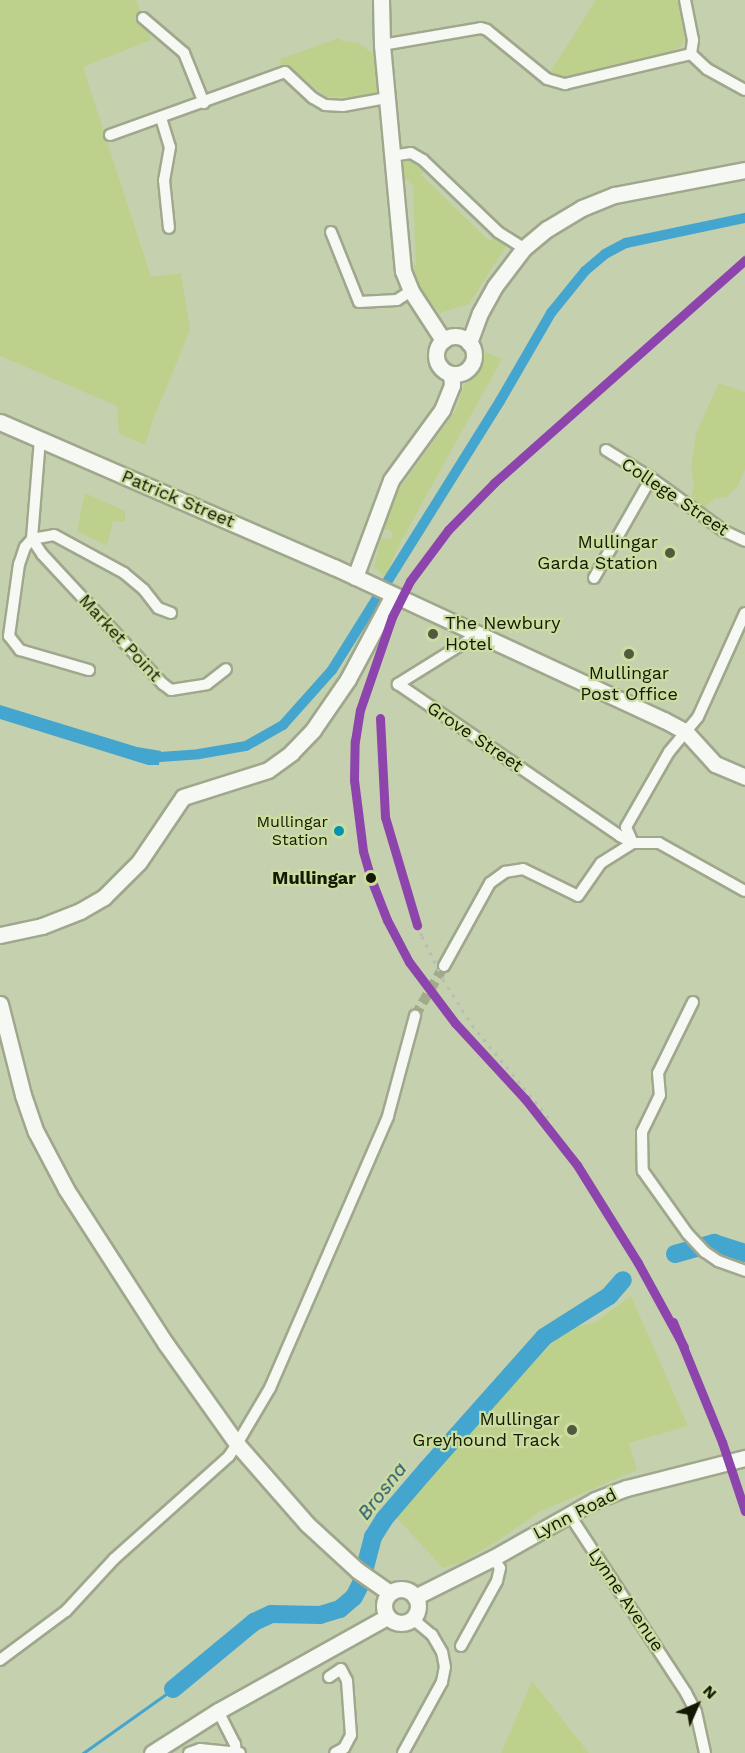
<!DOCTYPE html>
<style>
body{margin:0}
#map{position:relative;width:745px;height:1753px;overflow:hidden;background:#c5d0ae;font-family:"Work Sans",sans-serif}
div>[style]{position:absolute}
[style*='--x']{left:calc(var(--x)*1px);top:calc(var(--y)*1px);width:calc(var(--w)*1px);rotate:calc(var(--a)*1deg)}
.green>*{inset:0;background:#bdd18d}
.water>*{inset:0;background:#44a5ce}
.stream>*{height:3px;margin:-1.5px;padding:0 1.5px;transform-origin:1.5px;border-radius:1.5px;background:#44a5ce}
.canal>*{height:10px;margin:-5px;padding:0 5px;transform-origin:5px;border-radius:5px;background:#44a5ce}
.river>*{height:18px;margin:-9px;padding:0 9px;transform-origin:9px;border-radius:9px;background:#44a5ce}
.street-tunnel>*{height:10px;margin-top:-5px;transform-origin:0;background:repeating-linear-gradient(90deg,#a1ab8c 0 10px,transparent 0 15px)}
.roads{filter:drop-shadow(2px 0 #9fa78d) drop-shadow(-2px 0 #9fa78d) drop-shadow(0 2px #9fa78d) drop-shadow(0 -2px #9fa78d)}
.street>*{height:10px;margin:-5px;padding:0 5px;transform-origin:5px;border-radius:5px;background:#f6f8f3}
.secondary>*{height:15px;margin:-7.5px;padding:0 7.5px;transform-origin:7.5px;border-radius:7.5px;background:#f6f8f3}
.secondary>.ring{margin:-7.5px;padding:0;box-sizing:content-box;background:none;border:15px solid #f6f8f3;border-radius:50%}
.rail>*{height:3px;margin-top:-1.5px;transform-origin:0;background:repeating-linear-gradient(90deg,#bbbdb5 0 3px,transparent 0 9px)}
.rail-1>*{height:9px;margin:-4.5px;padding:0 4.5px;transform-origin:4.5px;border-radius:4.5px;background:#8e44ad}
.dots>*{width:16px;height:16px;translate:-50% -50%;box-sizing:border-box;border:3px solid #cbdda1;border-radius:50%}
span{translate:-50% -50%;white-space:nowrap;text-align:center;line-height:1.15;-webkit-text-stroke:4.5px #cbdda1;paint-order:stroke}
.bus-label{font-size:16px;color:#131903}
.right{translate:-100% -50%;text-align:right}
.street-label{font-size:18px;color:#131903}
.poi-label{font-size:18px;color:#131903}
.left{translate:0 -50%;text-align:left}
.stop-label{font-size:18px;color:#131903;font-weight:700}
.water-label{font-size:20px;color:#255170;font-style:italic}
.north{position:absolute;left:667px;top:1675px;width:60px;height:60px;-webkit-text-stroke:4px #cbdda1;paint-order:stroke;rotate:45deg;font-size:16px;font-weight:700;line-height:24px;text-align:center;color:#131903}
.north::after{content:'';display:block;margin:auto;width:21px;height:27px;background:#131903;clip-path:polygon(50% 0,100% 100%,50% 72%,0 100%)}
</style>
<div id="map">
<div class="green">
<i style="clip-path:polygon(0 0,136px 0,151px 40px,83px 67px,151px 277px,181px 273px,190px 330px,153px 420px,145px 445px,119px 434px,117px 406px,0 356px)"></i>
<i style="clip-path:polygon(596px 0,679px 0,687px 33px,681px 46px,667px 54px,571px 77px,549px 74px)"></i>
<i style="clip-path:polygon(339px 38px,342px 41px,359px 43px,377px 57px,379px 88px,376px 93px,354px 97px,326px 97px,296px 72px,281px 64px,280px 59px)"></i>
<i style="clip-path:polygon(412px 159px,426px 169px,421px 175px,489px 241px,495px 237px,506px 246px,469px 304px,440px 313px,417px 287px,409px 266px,416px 265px,413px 186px,403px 176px,404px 162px)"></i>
<i style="clip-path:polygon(485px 352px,502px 359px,401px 541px,385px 577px,374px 567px,381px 538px,391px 540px,393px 531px,383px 529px,391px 501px,456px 410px,464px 386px,482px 365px)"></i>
<i style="clip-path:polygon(719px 383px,745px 392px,745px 469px,737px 488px,727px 497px,715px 498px,702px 510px,690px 501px,694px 486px,691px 467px,696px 433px)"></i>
<i style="clip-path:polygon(85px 493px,125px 511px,125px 522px,113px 521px,107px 546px,77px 531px)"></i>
<i style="clip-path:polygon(631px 1296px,688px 1426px,629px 1443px,637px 1470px,541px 1511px,494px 1543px,462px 1562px,443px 1568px,394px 1515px,528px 1368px,568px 1328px,594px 1323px)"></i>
<i style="clip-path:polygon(532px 1681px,589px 1753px,501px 1753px)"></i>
</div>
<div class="water">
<i style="clip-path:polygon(0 705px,137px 747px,161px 751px,159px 765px,148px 765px,0 719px)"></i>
</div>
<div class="stream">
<i style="--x:83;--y:1753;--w:110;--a:-35.4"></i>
</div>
<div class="canal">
<i style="--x:147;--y:754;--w:13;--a:13"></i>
<i style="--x:160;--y:757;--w:39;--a:-4"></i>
<i style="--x:199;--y:754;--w:48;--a:-9.7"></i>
<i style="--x:246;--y:746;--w:43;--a:-29.6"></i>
<i style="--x:283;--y:725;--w:74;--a:-48.3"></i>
<i style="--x:332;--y:670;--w:317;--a:-58"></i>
<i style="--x:500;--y:401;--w:102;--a:-59.9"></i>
<i style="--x:551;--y:313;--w:54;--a:-51"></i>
<i style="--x:585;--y:271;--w:26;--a:-40"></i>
<i style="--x:605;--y:254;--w:24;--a:-28"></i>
<i style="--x:626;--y:243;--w:122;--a:-11.9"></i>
</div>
<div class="river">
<i style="--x:675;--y:1254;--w:41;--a:-15.8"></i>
<i style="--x:714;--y:1243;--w:33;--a:18"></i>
<i style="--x:173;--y:1689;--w:105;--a:-39.6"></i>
<i style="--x:254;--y:1622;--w:19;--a:-25"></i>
<i style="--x:271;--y:1614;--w:49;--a:1.2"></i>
<i style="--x:320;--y:1615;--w:21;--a:-17"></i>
<i style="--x:340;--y:1609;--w:18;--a:-41"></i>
<i style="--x:354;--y:1597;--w:16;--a:-63"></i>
<i style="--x:361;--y:1583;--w:48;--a:-75.4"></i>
<i style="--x:373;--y:1537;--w:22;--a:-58"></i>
<i style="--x:385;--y:1518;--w:65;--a:-49.4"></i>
<i style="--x:427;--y:1469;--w:176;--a:-48.4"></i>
<i style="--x:544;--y:1337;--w:77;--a:-32.2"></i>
<i style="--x:609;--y:1296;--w:21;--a:-49"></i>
</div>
<div class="street-tunnel">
<i style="--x:415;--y:1016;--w:58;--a:-59.9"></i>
</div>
<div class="roads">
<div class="street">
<i style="--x:685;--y:0;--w:41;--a:78.7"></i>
<i style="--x:693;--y:40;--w:14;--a:98"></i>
<i style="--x:143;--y:18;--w:54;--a:40.5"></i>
<i style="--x:184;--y:53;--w:54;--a:68.2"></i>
<i style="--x:382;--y:45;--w:100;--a:-9.7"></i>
<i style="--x:481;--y:28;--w:6;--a:18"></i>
<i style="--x:487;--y:30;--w:77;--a:39.2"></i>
<i style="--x:547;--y:79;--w:19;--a:16"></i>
<i style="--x:565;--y:84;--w:130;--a:-13.4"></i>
<i style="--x:691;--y:54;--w:22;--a:43"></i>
<i style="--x:707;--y:69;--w:43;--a:28.9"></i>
<i style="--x:161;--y:118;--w:30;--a:73"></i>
<i style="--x:170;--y:147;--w:34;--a:100"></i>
<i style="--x:164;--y:180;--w:48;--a:84.1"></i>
<i style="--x:110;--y:135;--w:186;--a:-19.8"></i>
<i style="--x:285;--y:72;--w:38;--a:43"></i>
<i style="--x:313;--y:98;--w:14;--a:30"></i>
<i style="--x:325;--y:105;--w:18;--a:3"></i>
<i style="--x:343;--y:106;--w:45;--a:-10.3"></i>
<i style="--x:392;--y:156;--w:19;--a:-9"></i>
<i style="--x:411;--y:153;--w:14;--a:30"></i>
<i style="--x:423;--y:160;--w:104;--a:43.8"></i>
<i style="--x:498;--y:232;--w:31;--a:32"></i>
<i style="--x:331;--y:232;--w:75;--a:68.2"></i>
<i style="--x:359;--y:302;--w:38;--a:-3"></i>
<i style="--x:397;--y:300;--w:17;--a:-33"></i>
<i style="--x:40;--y:439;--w:100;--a:94.6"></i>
<i style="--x:32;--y:539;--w:11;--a:131"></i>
<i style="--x:25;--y:547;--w:18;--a:109"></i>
<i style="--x:19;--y:564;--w:73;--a:97.9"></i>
<i style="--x:9;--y:636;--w:18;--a:52"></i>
<i style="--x:20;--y:650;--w:72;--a:16.2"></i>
<i style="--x:606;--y:450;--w:53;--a:31.9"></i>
<i style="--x:651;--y:478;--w:90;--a:36"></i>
<i style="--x:724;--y:531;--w:23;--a:25"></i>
<i style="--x:32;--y:539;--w:18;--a:56"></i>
<i style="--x:42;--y:554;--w:178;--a:47.1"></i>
<i style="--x:163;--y:684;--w:10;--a:37"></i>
<i style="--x:171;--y:690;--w:36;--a:-9"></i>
<i style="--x:207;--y:684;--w:24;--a:-38"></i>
<i style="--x:32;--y:539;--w:22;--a:-10"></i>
<i style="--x:54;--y:535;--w:80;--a:28.5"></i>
<i style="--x:124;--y:573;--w:26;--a:40"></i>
<i style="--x:144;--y:590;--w:23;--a:52"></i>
<i style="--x:158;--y:608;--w:14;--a:21"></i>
<i style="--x:594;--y:578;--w:115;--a:-60.3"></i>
<i style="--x:480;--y:633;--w:97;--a:148.1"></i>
<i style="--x:398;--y:684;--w:269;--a:34.4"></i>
<i style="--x:620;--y:836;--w:15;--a:28"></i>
<i style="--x:633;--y:843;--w:26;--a:0"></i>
<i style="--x:659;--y:843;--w:98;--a:29.2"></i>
<i style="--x:633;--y:843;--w:17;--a:-114"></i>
<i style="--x:626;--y:827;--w:86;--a:-60.2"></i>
<i style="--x:669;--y:752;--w:45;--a:-50.4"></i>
<i style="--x:698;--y:717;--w:114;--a:-65.7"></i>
<i style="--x:444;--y:966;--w:95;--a:-61"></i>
<i style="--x:490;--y:883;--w:19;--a:-36"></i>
<i style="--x:505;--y:872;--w:18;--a:-9"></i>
<i style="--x:523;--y:869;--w:61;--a:26.1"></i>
<i style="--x:578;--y:896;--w:40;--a:-55.1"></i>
<i style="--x:601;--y:863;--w:38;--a:-32"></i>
<i style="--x:693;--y:1002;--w:79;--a:116.2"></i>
<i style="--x:658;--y:1073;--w:22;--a:85"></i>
<i style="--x:660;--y:1095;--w:41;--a:115.9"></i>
<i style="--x:642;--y:1132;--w:39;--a:89"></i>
<i style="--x:643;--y:1171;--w:76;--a:54.6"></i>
<i style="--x:687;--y:1233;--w:26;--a:47"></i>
<i style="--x:705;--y:1252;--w:16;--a:35"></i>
<i style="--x:718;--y:1261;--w:29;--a:20"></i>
<i style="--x:569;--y:1514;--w:214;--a:56.8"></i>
<i style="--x:686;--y:1693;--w:21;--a:62"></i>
<i style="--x:696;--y:1712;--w:42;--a:77.6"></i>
<i style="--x:461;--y:1646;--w:74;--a:-61"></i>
<i style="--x:497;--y:1581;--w:13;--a:-77"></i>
<i style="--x:500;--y:1568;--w:12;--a:-125"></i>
<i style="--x:0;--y:1660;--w:82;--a:-36.6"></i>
<i style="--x:66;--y:1611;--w:71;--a:-47.3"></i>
<i style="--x:114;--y:1559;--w:154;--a:-41.8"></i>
<i style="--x:229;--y:1456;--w:14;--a:-56"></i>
<i style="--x:237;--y:1444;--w:65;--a:-59.5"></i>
<i style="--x:270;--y:1388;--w:296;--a:-66.5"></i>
<i style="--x:388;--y:1116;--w:104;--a:-74.9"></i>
<i style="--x:329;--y:1677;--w:14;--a:-34"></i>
<i style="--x:341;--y:1669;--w:13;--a:63"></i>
<i style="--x:347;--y:1681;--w:54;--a:85.8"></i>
<i style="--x:351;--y:1735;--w:15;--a:118"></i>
<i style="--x:344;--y:1748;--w:10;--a:151"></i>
<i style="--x:218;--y:1711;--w:37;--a:63"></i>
<i style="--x:235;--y:1744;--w:9;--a:84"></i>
<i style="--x:189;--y:1753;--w:12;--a:-20"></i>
<i style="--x:200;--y:1749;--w:40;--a:5.7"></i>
<i style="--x:403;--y:1753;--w:81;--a:-61.2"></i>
<i style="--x:442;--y:1682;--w:15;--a:-79"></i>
<i style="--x:445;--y:1667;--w:15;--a:-101"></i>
<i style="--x:442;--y:1652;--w:20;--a:-120"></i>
<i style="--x:432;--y:1635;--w:25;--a:-140"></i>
</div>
<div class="secondary">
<i style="--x:381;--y:0;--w:45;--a:88.7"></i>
<i style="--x:382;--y:45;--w:227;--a:84.7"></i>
<i style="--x:403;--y:271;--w:22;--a:68"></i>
<i style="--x:411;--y:291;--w:59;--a:56.9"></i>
<i class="ring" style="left:436px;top:336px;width:23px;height:23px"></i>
<i style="--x:469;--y:343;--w:32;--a:-70"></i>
<i style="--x:480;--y:313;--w:31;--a:-61"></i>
<i style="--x:495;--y:286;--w:48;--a:-52.7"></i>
<i style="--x:524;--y:248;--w:30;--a:-40"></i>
<i style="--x:547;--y:229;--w:41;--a:-31"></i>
<i style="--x:582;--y:208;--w:35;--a:-22"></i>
<i style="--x:615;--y:195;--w:132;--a:-10.9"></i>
<i style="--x:0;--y:422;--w:364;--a:23.5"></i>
<i style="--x:334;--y:567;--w:364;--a:24.9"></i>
<i style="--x:664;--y:720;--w:24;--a:28"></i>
<i style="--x:685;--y:731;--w:45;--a:47.7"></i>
<i style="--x:715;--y:764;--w:33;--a:23"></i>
<i style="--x:355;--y:577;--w:103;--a:-69.6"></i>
<i style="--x:391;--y:480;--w:87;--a:-53.9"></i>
<i style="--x:442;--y:410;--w:27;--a:-68"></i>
<i style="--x:452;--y:385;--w:11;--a:-95"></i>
<i style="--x:0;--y:935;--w:43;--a:-12.1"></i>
<i style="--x:42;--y:926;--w:41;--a:-21.5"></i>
<i style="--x:80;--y:911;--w:28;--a:-30"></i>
<i style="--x:104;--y:897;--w:49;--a:-45"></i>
<i style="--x:139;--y:862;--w:78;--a:-55.9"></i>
<i style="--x:183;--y:797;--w:89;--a:-17.6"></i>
<i style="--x:268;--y:770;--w:29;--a:-36"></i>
<i style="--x:291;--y:753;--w:32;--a:-46"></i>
<i style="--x:313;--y:730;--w:62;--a:-55.5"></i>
<i style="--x:348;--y:679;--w:95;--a:-61.8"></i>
<i style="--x:0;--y:1004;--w:94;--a:75.8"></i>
<i style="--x:23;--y:1095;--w:39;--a:71"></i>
<i style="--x:36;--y:1132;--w:64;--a:62.2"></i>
<i style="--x:66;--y:1189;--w:184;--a:57.2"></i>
<i style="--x:166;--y:1344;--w:123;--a:54.6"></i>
<i style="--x:237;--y:1444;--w:106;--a:48.8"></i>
<i style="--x:307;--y:1524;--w:68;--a:42.6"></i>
<i style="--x:357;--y:1570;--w:40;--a:34.9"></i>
<i class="ring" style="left:384px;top:1589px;width:19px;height:19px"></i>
<i style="--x:415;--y:1597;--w:87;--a:-26.6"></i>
<i style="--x:493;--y:1558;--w:117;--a:-29.6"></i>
<i style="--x:595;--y:1500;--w:34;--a:-21"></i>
<i style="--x:627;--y:1488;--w:122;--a:-14.3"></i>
<i style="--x:152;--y:1753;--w:78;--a:-32.5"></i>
<i style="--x:218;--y:1711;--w:193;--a:-29.1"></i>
</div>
</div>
<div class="rail">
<i style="--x:380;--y:716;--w:101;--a:87.2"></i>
<i style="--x:385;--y:817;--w:94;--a:74.6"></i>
<i style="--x:410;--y:908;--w:30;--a:67"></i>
<i style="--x:422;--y:936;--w:48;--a:64"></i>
<i style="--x:443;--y:979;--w:54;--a:57.8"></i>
<i style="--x:472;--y:1025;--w:124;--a:50.5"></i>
</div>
<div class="rail-1">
<i style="--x:380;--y:718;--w:99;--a:87.1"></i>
<i style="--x:385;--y:817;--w:113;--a:73.5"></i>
<i style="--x:673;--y:1322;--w:130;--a:67.8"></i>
<i style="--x:722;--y:1442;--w:73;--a:71.6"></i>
<i style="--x:684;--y:1347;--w:96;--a:-118.7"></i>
<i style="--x:638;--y:1263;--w:115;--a:-121.9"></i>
<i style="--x:577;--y:1165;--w:84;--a:-128.2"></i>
<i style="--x:525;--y:1099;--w:103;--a:-132.6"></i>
<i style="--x:455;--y:1023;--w:76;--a:-127"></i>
<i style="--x:409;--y:962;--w:47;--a:-117.6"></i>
<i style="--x:387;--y:920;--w:44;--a:-111.3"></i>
<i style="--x:371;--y:879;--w:29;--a:-106"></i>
<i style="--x:363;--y:851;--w:72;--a:-97.2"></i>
<i style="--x:354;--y:780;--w:39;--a:-89"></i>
<i style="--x:355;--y:741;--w:31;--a:-81"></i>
<i style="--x:360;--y:710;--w:98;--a:-71"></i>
<i style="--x:392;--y:617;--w:40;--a:-63.4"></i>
<i style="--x:410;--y:581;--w:64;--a:-53.3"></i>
<i style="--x:448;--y:530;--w:66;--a:-45.6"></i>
<i style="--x:494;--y:483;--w:336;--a:-41.6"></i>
</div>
<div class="dots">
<i style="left:670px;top:553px;background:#51593f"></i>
<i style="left:433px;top:634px;background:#51593f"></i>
<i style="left:629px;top:654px;background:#51593f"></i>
<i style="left:339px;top:831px;background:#0393b0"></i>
<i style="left:371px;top:878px;background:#131903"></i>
<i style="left:572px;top:1430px;background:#51593f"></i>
</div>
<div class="bus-label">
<span class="right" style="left:328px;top:831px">Mullingar<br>Station</span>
</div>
<div class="street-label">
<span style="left:675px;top:497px;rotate:34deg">College Street</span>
<span style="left:178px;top:499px;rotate:23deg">Patrick Street</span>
<span style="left:120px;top:638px;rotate:47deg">Market Point</span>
<span style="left:475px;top:737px;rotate:34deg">Grove Street</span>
<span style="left:575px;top:1514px;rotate:-27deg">Lynn Road</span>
<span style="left:626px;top:1600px;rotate:56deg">Lynne Avenue</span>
</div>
<div class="poi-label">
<span class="right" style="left:658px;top:553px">Mullingar<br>Garda Station</span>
<span class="left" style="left:445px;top:634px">The Newbury<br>Hotel</span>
<span style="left:629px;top:684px">Mullingar<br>Post Office</span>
<span class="right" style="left:560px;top:1430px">Mullingar<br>Greyhound Track</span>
</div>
<div class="stop-label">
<span class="right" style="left:356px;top:878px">Mullingar</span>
</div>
<div class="water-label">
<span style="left:382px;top:1491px;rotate:-52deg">Brosna</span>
</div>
<div class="north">N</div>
</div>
